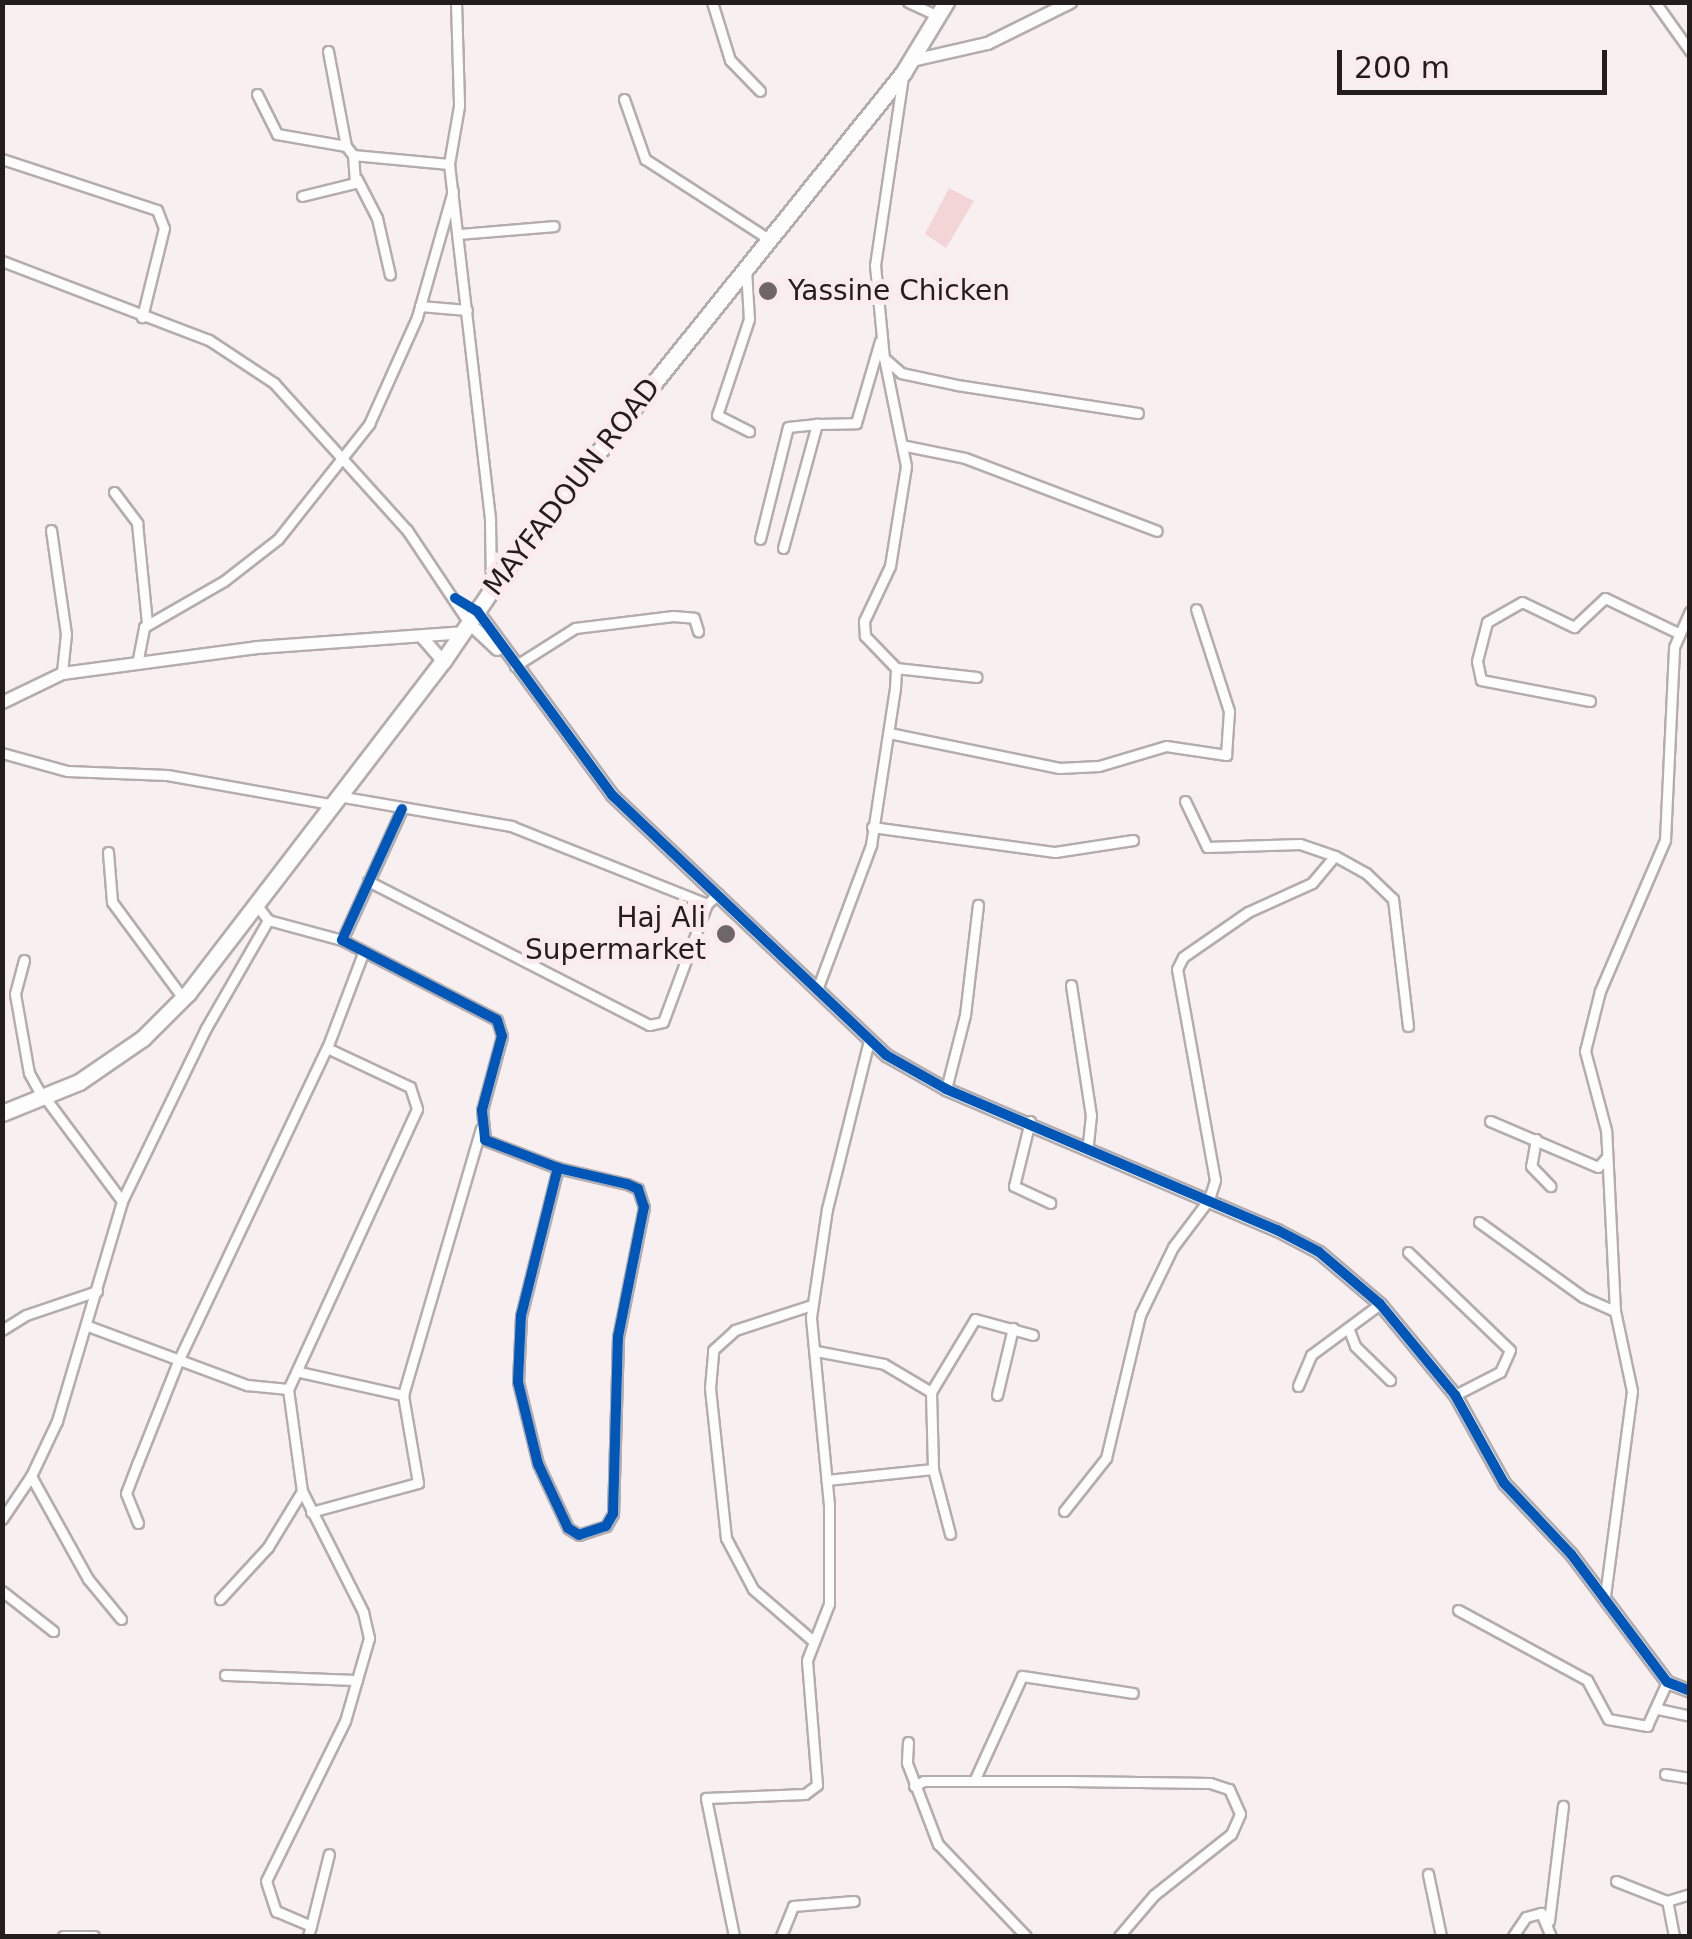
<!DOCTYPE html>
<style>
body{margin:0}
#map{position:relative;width:1692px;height:1939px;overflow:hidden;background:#f8eff0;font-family:"DejaVu Sans",sans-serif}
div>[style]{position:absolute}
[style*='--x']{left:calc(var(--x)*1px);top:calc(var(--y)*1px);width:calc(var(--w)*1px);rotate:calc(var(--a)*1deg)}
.green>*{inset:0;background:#f3d4d7}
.roads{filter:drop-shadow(2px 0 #b4acad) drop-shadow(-2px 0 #b4acad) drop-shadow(0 2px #b4acad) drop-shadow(0 -2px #b4acad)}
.minor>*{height:9px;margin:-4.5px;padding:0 4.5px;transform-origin:4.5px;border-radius:4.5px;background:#fefdfd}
.tertiary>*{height:11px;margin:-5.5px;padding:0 5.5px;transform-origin:5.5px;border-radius:5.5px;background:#fefdfd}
.primary>*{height:15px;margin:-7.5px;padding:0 7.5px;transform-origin:7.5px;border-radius:7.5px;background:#fefdfd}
.cycleway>*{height:10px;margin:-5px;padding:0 5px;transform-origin:5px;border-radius:5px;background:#0057b8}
.dots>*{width:28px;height:28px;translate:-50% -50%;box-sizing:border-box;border:5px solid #fcebed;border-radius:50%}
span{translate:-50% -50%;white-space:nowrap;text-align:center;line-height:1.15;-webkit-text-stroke:10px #fcebed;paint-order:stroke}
.poi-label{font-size:28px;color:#241d1e}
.left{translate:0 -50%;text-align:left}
.right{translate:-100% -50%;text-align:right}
.street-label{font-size:28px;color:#241d1e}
.frame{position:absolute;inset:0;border:5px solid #241d1e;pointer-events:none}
.scale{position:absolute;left:1337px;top:50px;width:270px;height:45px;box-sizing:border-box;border:5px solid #241d1e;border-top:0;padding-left:12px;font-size:30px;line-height:35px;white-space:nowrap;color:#241d1e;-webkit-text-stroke:8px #fcebed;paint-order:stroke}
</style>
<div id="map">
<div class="green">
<i style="clip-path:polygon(949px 188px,974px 201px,946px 248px,925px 234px)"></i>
</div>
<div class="roads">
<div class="minor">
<i style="--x:456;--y:2;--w:104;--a:88.3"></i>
<i style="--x:459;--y:106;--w:59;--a:99.8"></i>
<i style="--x:449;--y:164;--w:359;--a:83.4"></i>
<i style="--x:490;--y:521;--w:66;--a:89.1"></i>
<i style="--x:712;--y:2;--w:61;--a:72.8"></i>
<i style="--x:730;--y:60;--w:43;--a:45.9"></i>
<i style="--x:908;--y:2;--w:35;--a:25"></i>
<i style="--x:1655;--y:2;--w:60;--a:54.5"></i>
<i style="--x:328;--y:51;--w:97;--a:79.3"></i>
<i style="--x:903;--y:76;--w:191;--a:98.4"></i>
<i style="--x:875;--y:265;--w:93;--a:84.5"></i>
<i style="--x:884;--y:358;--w:23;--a:41"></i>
<i style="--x:901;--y:373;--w:57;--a:12.1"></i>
<i style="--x:957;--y:385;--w:183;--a:8.8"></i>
<i style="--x:257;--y:94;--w:45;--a:63.4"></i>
<i style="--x:277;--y:134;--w:70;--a:9.9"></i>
<i style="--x:346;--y:146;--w:11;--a:52"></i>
<i style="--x:353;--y:155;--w:96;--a:5.4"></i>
<i style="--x:624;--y:99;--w:64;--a:70.7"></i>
<i style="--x:645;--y:159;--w:145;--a:32.9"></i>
<i style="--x:2;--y:159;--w:163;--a:18.2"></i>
<i style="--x:157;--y:210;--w:19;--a:69"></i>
<i style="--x:164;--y:228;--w:92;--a:103.9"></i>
<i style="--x:357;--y:179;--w:44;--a:62.9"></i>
<i style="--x:377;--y:218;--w:58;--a:77.2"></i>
<i style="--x:302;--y:196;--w:55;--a:-13.8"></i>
<i style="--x:355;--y:183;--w:28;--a:-94"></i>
<i style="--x:459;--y:234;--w:95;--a:-4.8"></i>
<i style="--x:2;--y:261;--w:222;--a:20.9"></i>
<i style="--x:209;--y:340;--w:78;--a:33.5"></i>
<i style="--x:274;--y:383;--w:198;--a:47.9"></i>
<i style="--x:407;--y:530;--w:112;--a:56.3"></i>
<i style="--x:746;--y:269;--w:50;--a:86.6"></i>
<i style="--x:749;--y:319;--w:101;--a:108.4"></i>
<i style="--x:717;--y:415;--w:36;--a:27"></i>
<i style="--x:420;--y:306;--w:47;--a:4.9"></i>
<i style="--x:906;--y:446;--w:60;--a:11.5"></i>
<i style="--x:965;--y:458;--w:205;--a:20.8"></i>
<i style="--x:114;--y:492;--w:39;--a:53"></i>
<i style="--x:137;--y:523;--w:101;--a:84.3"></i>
<i style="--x:51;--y:530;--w:105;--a:81.8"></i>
<i style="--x:66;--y:634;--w:39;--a:96"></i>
<i style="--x:760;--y:539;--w:115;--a:-76"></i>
<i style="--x:788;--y:427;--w:29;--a:-6"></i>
<i style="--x:783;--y:548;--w:129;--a:-74.7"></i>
<i style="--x:817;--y:424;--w:39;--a:-1"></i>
<i style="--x:856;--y:423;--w:85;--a:-73.7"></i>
<i style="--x:137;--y:664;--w:38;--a:-79"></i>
<i style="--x:144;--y:627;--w:92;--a:-29.9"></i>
<i style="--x:224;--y:581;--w:68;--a:-37.9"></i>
<i style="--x:278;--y:539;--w:147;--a:-51.6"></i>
<i style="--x:369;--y:424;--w:117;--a:-65.8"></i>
<i style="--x:417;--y:317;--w:131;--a:-74.1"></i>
<i style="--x:515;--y:666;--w:71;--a:-32.3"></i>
<i style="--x:575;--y:628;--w:99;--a:-7"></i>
<i style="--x:673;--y:616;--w:21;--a:5"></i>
<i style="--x:694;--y:618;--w:14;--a:73"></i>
<i style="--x:896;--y:668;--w:81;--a:6.4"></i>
<i style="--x:1590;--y:701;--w:111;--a:-169.1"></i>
<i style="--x:1481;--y:680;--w:19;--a:-102"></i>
<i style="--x:1477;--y:661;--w:40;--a:-75.6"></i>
<i style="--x:1487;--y:622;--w:40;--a:-29.7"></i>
<i style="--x:1522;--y:602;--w:58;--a:25.7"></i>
<i style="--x:1574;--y:627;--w:42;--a:-43.1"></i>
<i style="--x:1605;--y:598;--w:81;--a:25.6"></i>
<i style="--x:889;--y:733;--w:174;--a:11.6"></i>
<i style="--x:1059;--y:768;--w:40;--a:-2.9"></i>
<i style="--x:1099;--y:766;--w:70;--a:-16.6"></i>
<i style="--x:1166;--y:746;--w:61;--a:8.5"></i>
<i style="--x:1226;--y:755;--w:44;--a:-86.1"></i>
<i style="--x:1229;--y:711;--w:107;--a:-107.9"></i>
<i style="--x:2;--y:753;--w:67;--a:15.5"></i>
<i style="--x:67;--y:771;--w:100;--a:2.3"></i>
<i style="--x:167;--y:775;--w:165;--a:10.1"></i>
<i style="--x:338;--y:796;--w:176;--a:9.8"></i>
<i style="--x:511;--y:826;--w:211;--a:21.7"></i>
<i style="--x:1185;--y:801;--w:51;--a:64.4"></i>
<i style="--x:1207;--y:847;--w:93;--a:-1.8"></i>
<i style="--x:1300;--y:844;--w:37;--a:19"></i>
<i style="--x:402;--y:809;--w:144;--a:114.6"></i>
<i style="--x:342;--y:940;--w:174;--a:27.3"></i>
<i style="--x:497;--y:1020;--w:17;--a:73"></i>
<i style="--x:502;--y:1036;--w:77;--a:105.1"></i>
<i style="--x:482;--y:1110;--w:30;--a:84"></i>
<i style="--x:485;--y:1140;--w:78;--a:21"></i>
<i style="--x:558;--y:1168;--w:71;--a:13.1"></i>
<i style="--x:627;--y:1184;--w:12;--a:24"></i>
<i style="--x:638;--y:1189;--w:19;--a:72"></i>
<i style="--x:644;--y:1207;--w:133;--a:101.3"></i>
<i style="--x:618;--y:1337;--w:177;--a:91.6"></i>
<i style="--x:613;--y:1514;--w:14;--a:120"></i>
<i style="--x:606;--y:1526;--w:28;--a:162"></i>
<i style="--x:579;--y:1535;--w:13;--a:-148"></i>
<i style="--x:568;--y:1528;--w:71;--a:-115.1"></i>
<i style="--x:538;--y:1464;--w:84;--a:-103.7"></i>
<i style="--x:518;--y:1382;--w:66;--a:-87.4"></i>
<i style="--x:521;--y:1316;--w:153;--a:-76"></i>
<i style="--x:872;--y:827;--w:185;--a:7.8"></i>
<i style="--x:1055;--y:852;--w:79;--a:-8.7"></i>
<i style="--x:108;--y:852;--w:50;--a:85.4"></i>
<i style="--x:112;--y:902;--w:113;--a:53.6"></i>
<i style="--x:368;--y:881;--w:316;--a:27.1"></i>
<i style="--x:649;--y:1025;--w:14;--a:-12"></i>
<i style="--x:663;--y:1022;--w:126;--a:-69.6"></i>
<i style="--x:707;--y:904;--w:15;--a:-42"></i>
<i style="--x:256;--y:904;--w:20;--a:53"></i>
<i style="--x:268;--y:920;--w:77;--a:15.1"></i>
<i style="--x:24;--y:960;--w:35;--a:105"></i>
<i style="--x:15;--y:994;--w:80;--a:80"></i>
<i style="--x:29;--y:1073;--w:21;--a:61"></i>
<i style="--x:1071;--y:985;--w:132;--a:81.3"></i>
<i style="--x:1091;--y:1115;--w:30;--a:96"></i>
<i style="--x:818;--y:987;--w:152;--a:-69.5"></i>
<i style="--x:871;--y:845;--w:159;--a:-81.3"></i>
<i style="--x:895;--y:688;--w:20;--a:-87"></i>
<i style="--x:896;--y:668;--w:45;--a:-134.1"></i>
<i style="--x:865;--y:636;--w:15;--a:-94"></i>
<i style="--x:864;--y:621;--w:61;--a:-64.7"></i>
<i style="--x:890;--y:566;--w:101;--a:-80.9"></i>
<i style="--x:906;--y:466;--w:110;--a:-101.5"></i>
<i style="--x:327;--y:1048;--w:102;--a:-69.2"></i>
<i style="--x:946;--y:1089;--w:76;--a:-75.6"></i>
<i style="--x:965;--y:1015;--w:111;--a:-83.3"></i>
<i style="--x:46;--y:1099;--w:127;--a:53.3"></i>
<i style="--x:122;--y:1201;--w:192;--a:-64.1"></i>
<i style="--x:206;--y:1028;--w:125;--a:-60.1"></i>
<i style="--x:1030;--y:1121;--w:67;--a:103.8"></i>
<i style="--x:1014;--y:1186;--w:40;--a:25"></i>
<i style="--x:1490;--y:1121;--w:117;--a:23.1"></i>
<i style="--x:1598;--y:1167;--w:13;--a:-48"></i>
<i style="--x:1536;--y:1139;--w:27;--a:100"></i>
<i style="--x:1531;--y:1166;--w:28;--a:46"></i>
<i style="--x:1208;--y:1202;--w:23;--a:-72"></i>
<i style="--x:1215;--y:1180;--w:214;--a:-100.2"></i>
<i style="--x:1177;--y:969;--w:13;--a:-63"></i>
<i style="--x:1183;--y:957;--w:79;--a:-34.7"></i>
<i style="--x:1248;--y:912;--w:70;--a:-24.4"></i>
<i style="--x:1312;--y:883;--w:35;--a:-50"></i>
<i style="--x:1335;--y:856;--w:35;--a:29"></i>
<i style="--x:1366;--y:873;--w:37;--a:44"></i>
<i style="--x:1393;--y:899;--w:128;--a:83.3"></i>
<i style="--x:1479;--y:1222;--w:128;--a:35.8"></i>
<i style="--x:1583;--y:1297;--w:35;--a:24"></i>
<i style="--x:1408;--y:1252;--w:141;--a:43.9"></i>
<i style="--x:1510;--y:1350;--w:24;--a:114"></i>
<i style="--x:1500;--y:1372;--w:51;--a:152.9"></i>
<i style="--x:88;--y:1326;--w:170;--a:20.4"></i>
<i style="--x:247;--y:1385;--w:41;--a:5.6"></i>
<i style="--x:2;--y:1330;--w:28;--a:-32"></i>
<i style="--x:26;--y:1315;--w:75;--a:-18.7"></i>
<i style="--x:1349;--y:1330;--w:17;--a:69"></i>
<i style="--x:1355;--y:1346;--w:49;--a:44.2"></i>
<i style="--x:816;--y:1351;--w:69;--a:10.8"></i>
<i style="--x:884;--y:1364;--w:55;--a:30.8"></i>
<i style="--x:931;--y:1392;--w:77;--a:88.5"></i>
<i style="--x:933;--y:1469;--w:107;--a:174.1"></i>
<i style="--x:300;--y:1372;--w:106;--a:12.6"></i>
<i style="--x:403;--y:1395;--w:277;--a:-73.7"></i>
<i style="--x:1298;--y:1386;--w:34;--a:-67"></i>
<i style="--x:1311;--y:1355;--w:86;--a:-36.5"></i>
<i style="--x:931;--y:1392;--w:85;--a:-58.9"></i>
<i style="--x:975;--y:1319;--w:60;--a:15.4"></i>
<i style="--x:997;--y:1395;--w:69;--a:-76.6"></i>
<i style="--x:933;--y:1469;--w:67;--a:75.3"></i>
<i style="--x:302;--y:1491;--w:136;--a:63.2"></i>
<i style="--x:363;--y:1612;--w:27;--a:77"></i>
<i style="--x:369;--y:1638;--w:86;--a:106.1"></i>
<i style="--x:345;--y:1721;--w:178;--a:116.3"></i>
<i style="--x:266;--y:1881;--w:32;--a:72"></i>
<i style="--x:276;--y:1911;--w:38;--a:23"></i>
<i style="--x:311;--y:1926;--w:10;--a:107"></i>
<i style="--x:1064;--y:1511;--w:68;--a:-51.6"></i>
<i style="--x:1106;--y:1458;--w:147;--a:-76.6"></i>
<i style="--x:1140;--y:1315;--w:76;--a:-64.1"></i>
<i style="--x:1173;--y:1247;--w:56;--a:-52.9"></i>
<i style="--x:311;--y:1512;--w:111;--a:-15.2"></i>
<i style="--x:418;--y:1483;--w:89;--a:-99.7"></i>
<i style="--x:2;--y:1519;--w:52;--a:-56"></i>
<i style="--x:138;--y:1523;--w:32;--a:-112"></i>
<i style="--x:126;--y:1493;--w:33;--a:-69"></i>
<i style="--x:138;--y:1462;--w:111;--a:-68.3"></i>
<i style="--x:179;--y:1359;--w:344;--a:-64.6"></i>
<i style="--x:327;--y:1048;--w:92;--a:25.2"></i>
<i style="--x:410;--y:1087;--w:23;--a:72"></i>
<i style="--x:417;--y:1109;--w:308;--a:114.7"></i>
<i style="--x:288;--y:1389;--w:103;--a:82.2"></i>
<i style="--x:302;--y:1491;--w:66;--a:121.3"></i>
<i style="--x:268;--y:1547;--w:71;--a:132.7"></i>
<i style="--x:2;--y:1591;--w:65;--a:38.1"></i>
<i style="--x:1605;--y:1596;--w:207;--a:-82.5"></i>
<i style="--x:1632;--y:1391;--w:82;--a:-102"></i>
<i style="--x:1615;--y:1311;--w:181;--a:-92.8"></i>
<i style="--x:1606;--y:1130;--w:82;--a:-104.9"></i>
<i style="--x:1585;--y:1051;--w:62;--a:-76"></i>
<i style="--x:1600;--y:991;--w:164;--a:-66.7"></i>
<i style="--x:1665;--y:840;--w:193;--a:-87.3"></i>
<i style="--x:1674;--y:647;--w:39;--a:-66"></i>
<i style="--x:1458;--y:1610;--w:147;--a:28.5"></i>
<i style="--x:1587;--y:1680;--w:44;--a:61.7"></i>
<i style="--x:1608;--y:1719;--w:40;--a:10"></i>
<i style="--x:1647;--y:1726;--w:48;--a:-65.6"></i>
<i style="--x:121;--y:1619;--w:52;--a:-129.5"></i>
<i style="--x:88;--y:1579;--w:118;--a:-119"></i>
<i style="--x:31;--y:1476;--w:61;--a:-64.7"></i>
<i style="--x:57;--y:1421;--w:229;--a:-73.5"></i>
<i style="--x:812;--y:1640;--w:78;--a:-139.2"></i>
<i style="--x:753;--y:1589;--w:58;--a:-117.9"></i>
<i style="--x:726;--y:1538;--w:151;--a:-96.1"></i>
<i style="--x:710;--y:1388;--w:38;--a:-85"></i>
<i style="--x:713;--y:1350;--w:30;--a:-42"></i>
<i style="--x:735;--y:1330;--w:81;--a:-18"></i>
<i style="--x:225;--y:1675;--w:132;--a:2.2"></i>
<i style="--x:1658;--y:1709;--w:33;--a:12"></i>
<i style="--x:908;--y:1742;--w:21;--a:93"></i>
<i style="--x:907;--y:1763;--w:87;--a:69.1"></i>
<i style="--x:938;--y:1844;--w:127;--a:46.3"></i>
<i style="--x:1665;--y:1774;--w:25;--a:9"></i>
<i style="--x:974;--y:1781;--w:115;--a:-65.4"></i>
<i style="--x:1022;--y:1676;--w:112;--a:8.7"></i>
<i style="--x:914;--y:1786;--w:11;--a:-27"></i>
<i style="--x:924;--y:1781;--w:145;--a:0"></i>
<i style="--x:1069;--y:1781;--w:141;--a:0.8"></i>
<i style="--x:1210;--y:1783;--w:20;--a:18"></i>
<i style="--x:1229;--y:1789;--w:27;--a:66"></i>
<i style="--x:1240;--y:1814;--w:22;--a:114"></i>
<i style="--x:1231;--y:1834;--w:98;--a:141.6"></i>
<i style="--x:1154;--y:1895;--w:54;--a:130.5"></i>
<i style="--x:1428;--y:1874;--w:63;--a:78.2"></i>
<i style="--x:1616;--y:1881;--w:55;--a:21.4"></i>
<i style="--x:1549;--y:1921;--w:116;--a:-83.1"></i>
<i style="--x:311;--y:1926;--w:74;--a:-76"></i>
<i style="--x:63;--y:1936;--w:31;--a:0"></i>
<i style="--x:734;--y:1936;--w:141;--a:-101.5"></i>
<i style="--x:706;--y:1798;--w:99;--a:-2.3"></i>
<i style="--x:805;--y:1794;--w:15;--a:-37"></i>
<i style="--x:817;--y:1785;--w:125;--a:-94.6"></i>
<i style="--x:807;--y:1660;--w:60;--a:-68.6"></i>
<i style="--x:829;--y:1604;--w:99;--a:-90"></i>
<i style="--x:829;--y:1505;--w:189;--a:-95.5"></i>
<i style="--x:811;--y:1317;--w:109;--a:-81.6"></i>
<i style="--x:827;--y:1209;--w:174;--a:-76"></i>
<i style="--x:781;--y:1936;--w:32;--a:-68"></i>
<i style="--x:793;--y:1906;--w:61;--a:-4.7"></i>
<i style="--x:1513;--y:1936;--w:23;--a:-56"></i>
<i style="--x:1526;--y:1917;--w:16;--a:-15"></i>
<i style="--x:1541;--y:1913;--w:25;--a:67"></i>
<i style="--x:1674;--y:1936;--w:36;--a:-101"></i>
<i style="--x:1667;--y:1901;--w:24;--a:-17"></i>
</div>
<div class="tertiary">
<i style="--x:912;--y:60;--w:77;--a:-12.8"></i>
<i style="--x:987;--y:43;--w:93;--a:-26.3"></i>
<i style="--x:477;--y:611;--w:228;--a:53.7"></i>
<i style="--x:612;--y:795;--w:378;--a:43.5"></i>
<i style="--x:886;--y:1055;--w:69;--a:29.5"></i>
<i style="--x:946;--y:1089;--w:360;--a:23.1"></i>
<i style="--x:1277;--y:1230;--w:47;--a:27.6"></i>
<i style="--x:1319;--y:1252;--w:80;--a:40.4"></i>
<i style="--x:1380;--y:1304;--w:118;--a:50.5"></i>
<i style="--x:1455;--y:1395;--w:101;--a:60.9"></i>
<i style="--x:1504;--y:1483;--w:98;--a:46.7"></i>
<i style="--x:1571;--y:1554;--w:160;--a:53.1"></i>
<i style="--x:1667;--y:1682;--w:25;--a:21"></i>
<i style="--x:469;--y:623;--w:38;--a:43"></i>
<i style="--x:421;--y:636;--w:33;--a:49"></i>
<i style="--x:2;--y:702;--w:67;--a:-25.8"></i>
<i style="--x:62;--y:673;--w:196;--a:-7.6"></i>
<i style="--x:256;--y:647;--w:208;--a:-4.1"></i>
</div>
<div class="primary">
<i style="--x:2;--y:1113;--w:83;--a:-21.9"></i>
<i style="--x:79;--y:1082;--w:78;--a:-34.5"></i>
<i style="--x:143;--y:1038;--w:64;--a:-45"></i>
<i style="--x:188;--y:993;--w:419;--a:-52.5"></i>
<i style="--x:443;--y:661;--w:126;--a:-55.7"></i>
<i style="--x:514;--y:557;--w:621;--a:-51.21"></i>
<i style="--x:903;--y:73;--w:83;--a:-58.8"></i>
</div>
</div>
<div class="cycleway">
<i style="--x:455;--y:598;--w:26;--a:31"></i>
<i style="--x:477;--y:611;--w:228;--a:53.7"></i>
<i style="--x:612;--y:795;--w:378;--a:43.5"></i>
<i style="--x:886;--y:1055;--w:69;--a:29.5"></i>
<i style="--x:946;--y:1089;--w:360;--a:23.1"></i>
<i style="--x:1277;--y:1230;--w:47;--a:27.6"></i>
<i style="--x:1319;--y:1252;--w:80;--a:40.4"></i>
<i style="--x:1380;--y:1304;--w:118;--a:50.5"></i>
<i style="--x:1455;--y:1395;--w:101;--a:60.9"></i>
<i style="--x:1504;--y:1483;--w:98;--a:46.7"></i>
<i style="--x:1571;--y:1554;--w:160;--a:53.1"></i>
<i style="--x:1667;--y:1682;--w:25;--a:21"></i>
<i style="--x:402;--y:809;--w:144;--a:114.6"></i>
<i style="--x:342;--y:940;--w:174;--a:27.3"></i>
<i style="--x:497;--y:1020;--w:17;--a:73"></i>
<i style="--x:502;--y:1036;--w:77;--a:105.1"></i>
<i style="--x:482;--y:1110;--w:30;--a:84"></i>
<i style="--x:485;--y:1140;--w:78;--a:21"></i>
<i style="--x:558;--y:1168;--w:71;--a:13.1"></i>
<i style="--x:627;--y:1184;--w:12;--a:24"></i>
<i style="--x:638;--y:1189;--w:19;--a:72"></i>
<i style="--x:644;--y:1207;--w:133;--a:101.3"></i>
<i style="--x:618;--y:1337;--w:177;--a:91.6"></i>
<i style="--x:613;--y:1514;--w:14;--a:120"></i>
<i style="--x:606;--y:1526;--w:28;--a:162"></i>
<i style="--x:579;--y:1535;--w:13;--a:-148"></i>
<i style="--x:568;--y:1528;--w:71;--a:-115.1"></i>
<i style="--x:538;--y:1464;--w:84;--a:-103.7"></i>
<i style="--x:518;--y:1382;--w:66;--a:-87.4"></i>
<i style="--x:521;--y:1316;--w:153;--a:-76"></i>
</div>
<div class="dots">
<i style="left:768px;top:291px;background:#6e6668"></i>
<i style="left:726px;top:934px;background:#6e6668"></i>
</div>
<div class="poi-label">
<span class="left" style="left:788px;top:291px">Yassine Chicken</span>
<span class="right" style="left:706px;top:934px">Haj Ali<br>Supermarket</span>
</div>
<div class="street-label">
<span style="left:572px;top:487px;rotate:-52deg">MAYFADOUN ROAD</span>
</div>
<div class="frame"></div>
<div class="scale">200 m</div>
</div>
